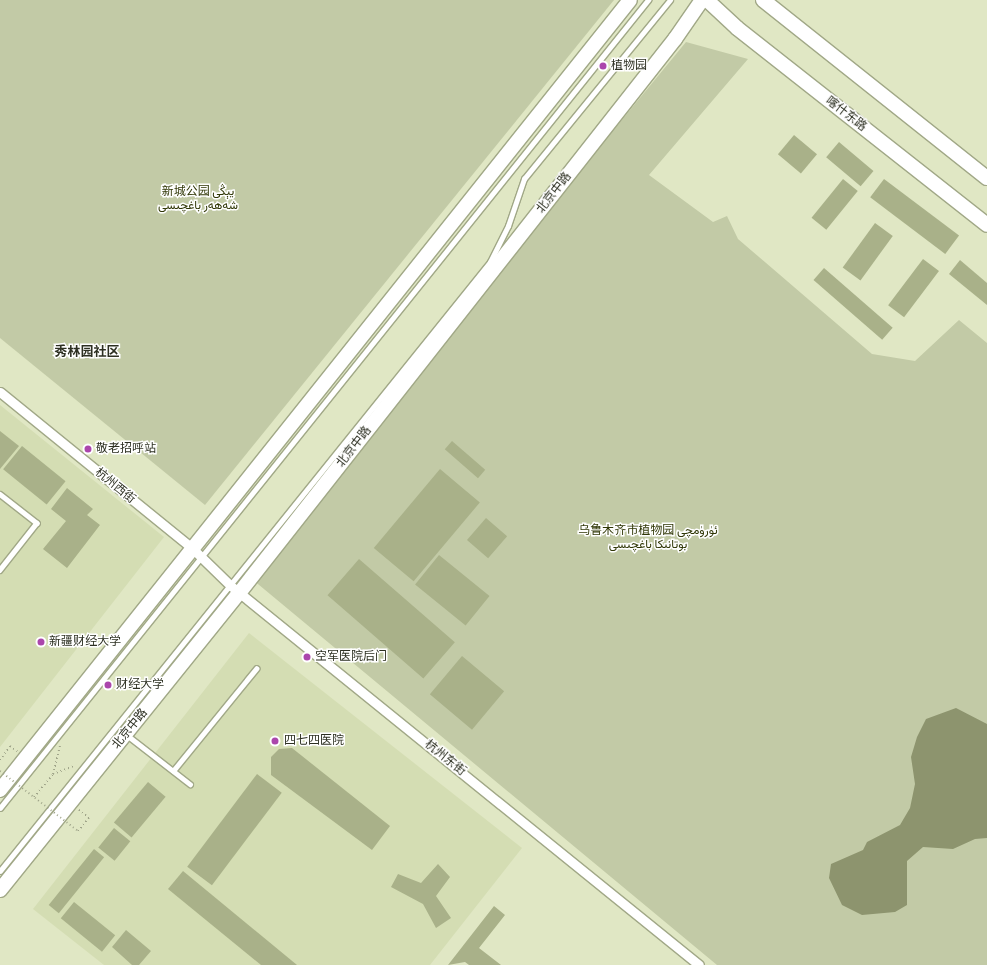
<!DOCTYPE html>
<meta charset="utf-8">
<style>
body{margin:0}
#map{position:relative;width:987px;height:965px;overflow:hidden;background:#e0e7c4;font-family:Signika,Vazirmatn,"Noto Sans SC",sans-serif}
div>[style]{position:absolute}
[style*='--x']{left:calc(var(--x)*1px);top:calc(var(--y)*1px);width:calc(var(--w)*1px);rotate:calc(var(--a)*1deg)}
.built>*{inset:0;background:#d4ddb3}
.green>*{inset:0;background:#c2caa6}
.water>*{inset:0;background:#8d946e}
.building>*{inset:0;background:#a9b189;transform-origin:0 0}
.path>*{height:2px;margin-top:-1px;transform-origin:0;background:repeating-linear-gradient(90deg,#9fa489 0 1px,transparent 0 4px)}
.roads{filter:drop-shadow(1px 0 #a1a887) drop-shadow(-1px 0 #a1a887) drop-shadow(0 1px #a1a887) drop-shadow(0 -1px #a1a887)}
.lane>*{height:4.5px;margin:-2.25px;padding:0 2.25px;transform-origin:2.25px;border-radius:2.25px;background:#fff}
.street>*{height:9px;margin:-4.5px;padding:0 4.5px;transform-origin:4.5px;border-radius:4.5px;background:#fff}
.primary>*{height:14px;margin:-7px;padding:0 7px;transform-origin:7px;border-radius:7px;background:#fff}
.path-bridge>*{height:2px;margin-top:-1px;transform-origin:0;background:repeating-linear-gradient(90deg,#9fa489 0 1px,transparent 0 4px)}
.dots>*{width:11px;height:11px;translate:-50% -50%;box-sizing:border-box;border:2px solid #fff;border-radius:50%}
span{translate:-50% -50%;white-space:nowrap;text-align:center;line-height:1.15;-webkit-text-stroke:3px #fff;paint-order:stroke}
.poi-label{font-size:12px;color:#2d3022}
.left{translate:0 -50%;text-align:left}
.street-label{font-size:12px;color:#2d3022}
.park-label{font-size:12px;color:#2f3605}
.neighbourhood-label{font-size:13px;color:#2d3022;font-weight:700}
</style>
<div id="map">
<div class="built">
<i style="clip-path:polygon(0 405px,164px 537px,0 747px)"></i>
<i style="clip-path:polygon(249px 633px,522px 848px,430px 965px,104px 965px,33px 909px)"></i>
</div>
<div class="green">
<i style="clip-path:polygon(0 0,614px 0,205px 505px,0 338px)"></i>
<i style="clip-path:polygon(686px 42px,748px 59px,649px 175px,713px 222px,727px 216px,738px 239px,872px 354px,915px 361px,959px 320px,987px 343px,987px 965px,717px 965px,247px 575px)"></i>
</div>
<div class="water">
<i style="clip-path:polygon(956px 708px,987px 724px,987px 838px,975px 839px,953px 849px,923px 847px,907px 861px,907px 905px,895px 912px,862px 915px,842px 905px,829px 878px,831px 864px,863px 850px,867px 842px,900px 825px,910px 808px,915px 784px,911px 757px,917px 737px,926px 719px)"></i>
</div>
<div class="building">
<i style="left:794px;top:135px;width:30px;height:25px;rotate:40deg"></i>
<i style="left:839px;top:142px;width:45px;height:20px;rotate:40deg"></i>
<i style="left:843px;top:179px;width:19px;height:50px;rotate:39deg"></i>
<i style="left:884px;top:179px;width:94px;height:23px;rotate:37deg"></i>
<i style="left:875px;top:223px;width:22px;height:55px;rotate:36deg"></i>
<i style="left:923px;top:259px;width:20px;height:58px;rotate:37deg"></i>
<i style="clip-path:polygon(960px 260px,987px 283px,987px 305px,949px 274px)"></i>
<i style="left:824px;top:268px;width:91px;height:16px;rotate:41deg"></i>
<i style="clip-path:polygon(0 431px,19px 446px,0 469px)"></i>
<i style="left:452px;top:441px;width:44px;height:11px;rotate:41deg"></i>
<i style="left:22px;top:446px;width:56px;height:30px;rotate:39deg"></i>
<i style="left:440px;top:469px;width:52px;height:103px;rotate:40deg"></i>
<i style="clip-path:polygon(67px 488px,93px 509px,87px 515px,100px 525px,67px 568px,43px 549px,66px 521px,51px 509px)"></i>
<i style="left:486px;top:518px;width:28px;height:29px;rotate:41deg"></i>
<i style="left:439px;top:555px;width:65px;height:38px;rotate:39deg"></i>
<i style="left:359px;top:559px;width:127px;height:48px;rotate:41deg"></i>
<i style="left:462px;top:656px;width:55px;height:50px;rotate:40deg"></i>
<i style="clip-path:polygon(292px 748px,390px 826px,372px 850px,271px 775px,271px 757px,279px 749px)"></i>
<i style="left:257px;top:774px;width:31px;height:116px;rotate:37deg"></i>
<i style="left:148px;top:782px;width:23px;height:53px;rotate:40deg"></i>
<i style="left:114px;top:828px;width:21px;height:25px;rotate:39deg"></i>
<i style="left:94px;top:849px;width:13px;height:72px;rotate:39deg"></i>
<i style="clip-path:polygon(438px 864px,450px 877px,436px 896px,451px 918px,436px 928px,423px 904px,391px 887px,398px 874px,421px 883px)"></i>
<i style="clip-path:polygon(183px 871px,297px 965px,261px 965px,168px 889px)"></i>
<i style="left:74px;top:902px;width:53px;height:21px;rotate:39deg"></i>
<i style="clip-path:polygon(494px 906px,505px 915px,479px 948px,501px 965px,469px 965px,465px 962px,448px 965px)"></i>
<i style="clip-path:polygon(126px 930px,151px 951px,139px 965px,132px 965px,112px 947px)"></i>
</div>
<div class="path">
<i style="--x:60;--y:746;--w:29;--a:104"></i>
<i style="--x:53;--y:774;--w:22;--a:-21"></i>
<i style="--x:0;--y:760;--w:17;--a:-54"></i>
<i style="--x:10;--y:746;--w:9;--a:36"></i>
<i style="--x:34;--y:797;--w:30;--a:-50"></i>
<i style="--x:78;--y:831;--w:17;--a:-50"></i>
<i style="--x:89;--y:818;--w:13;--a:-141"></i>
</div>
<div class="roads">
<div class="lane">
<i style="--x:0;--y:494;--w:47;--a:38.1"></i>
<i style="--x:37;--y:523;--w:60;--a:128.2"></i>
<i style="--x:127;--y:735;--w:80;--a:37.9"></i>
<i style="--x:173;--y:771;--w:132;--a:-50.9"></i>
<i style="--x:0;--y:808;--w:1036;--a:-51.27"></i>
<i style="--x:0;--y:871;--w:782;--a:-51.18"></i>
<i style="--x:490;--y:262;--w:40;--a:-63.4"></i>
<i style="--x:508;--y:226;--w:50;--a:-71.2"></i>
<i style="--x:524;--y:179;--w:231;--a:-50.8"></i>
</div>
<div class="street">
<i style="--x:0;--y:392;--w:249;--a:39.1"></i>
<i style="--x:193;--y:549;--w:53;--a:44.2"></i>
<i style="--x:231;--y:586;--w:602;--a:39"></i>
</div>
<div class="primary">
<i style="--x:707;--y:0;--w:41;--a:43"></i>
<i style="--x:737;--y:28;--w:318;--a:38.2"></i>
<i style="--x:763;--y:0;--w:286;--a:38.5"></i>
<i style="--x:0;--y:790;--w:1010;--a:-51.43"></i>
<i style="--x:0;--y:890;--w:383;--a:-51.2"></i>
<i style="--x:240;--y:592;--w:704;--a:-51.81"></i>
<i style="--x:675;--y:39;--w:47;--a:-55.3"></i>
</div>
</div>
<div class="path-bridge">
<i style="--x:0;--y:771;--w:98;--a:37.6"></i>
</div>
<div class="dots">
<i style="left:603px;top:66px;background:#ab46ac"></i>
<i style="left:88px;top:449px;background:#ab46ac"></i>
<i style="left:41px;top:642px;background:#ab46ac"></i>
<i style="left:307px;top:657px;background:#ab46ac"></i>
<i style="left:108px;top:685px;background:#ab46ac"></i>
<i style="left:275px;top:741px;background:#ab46ac"></i>
</div>
<div class="poi-label">
<span class="left" style="left:611px;top:66px">植物园</span>
<span class="left" style="left:96px;top:449px">敬老招呼站</span>
<span class="left" style="left:49px;top:642px">新疆财经大学</span>
<span class="left" style="left:315px;top:657px">空军医院后门</span>
<span class="left" style="left:116px;top:685px">财经大学</span>
<span class="left" style="left:284px;top:741px">四七四医院</span>
</div>
<div class="street-label">
<span style="left:846px;top:114px;rotate:38deg">喀什东路</span>
<span style="left:554px;top:193px;rotate:-52deg">北京中路</span>
<span style="left:354px;top:447px;rotate:-52deg">北京中路</span>
<span style="left:115px;top:486px;rotate:39deg">杭州西街</span>
<span style="left:130px;top:729px;rotate:-51deg">北京中路</span>
<span style="left:445px;top:758px;rotate:39deg">杭州东街</span>
</div>
<div class="park-label">
<span style="left:198px;top:199px">新城公园 يېڭى<br>شەھەر باغچىسى</span>
<span style="left:648px;top:538px">乌鲁木齐市植物园 ئۈرۈمچى<br>بوتانىكا باغچىسى</span>
</div>
<div class="neighbourhood-label">
<span style="left:87px;top:352px">秀林园社区</span>
</div>
</div>
